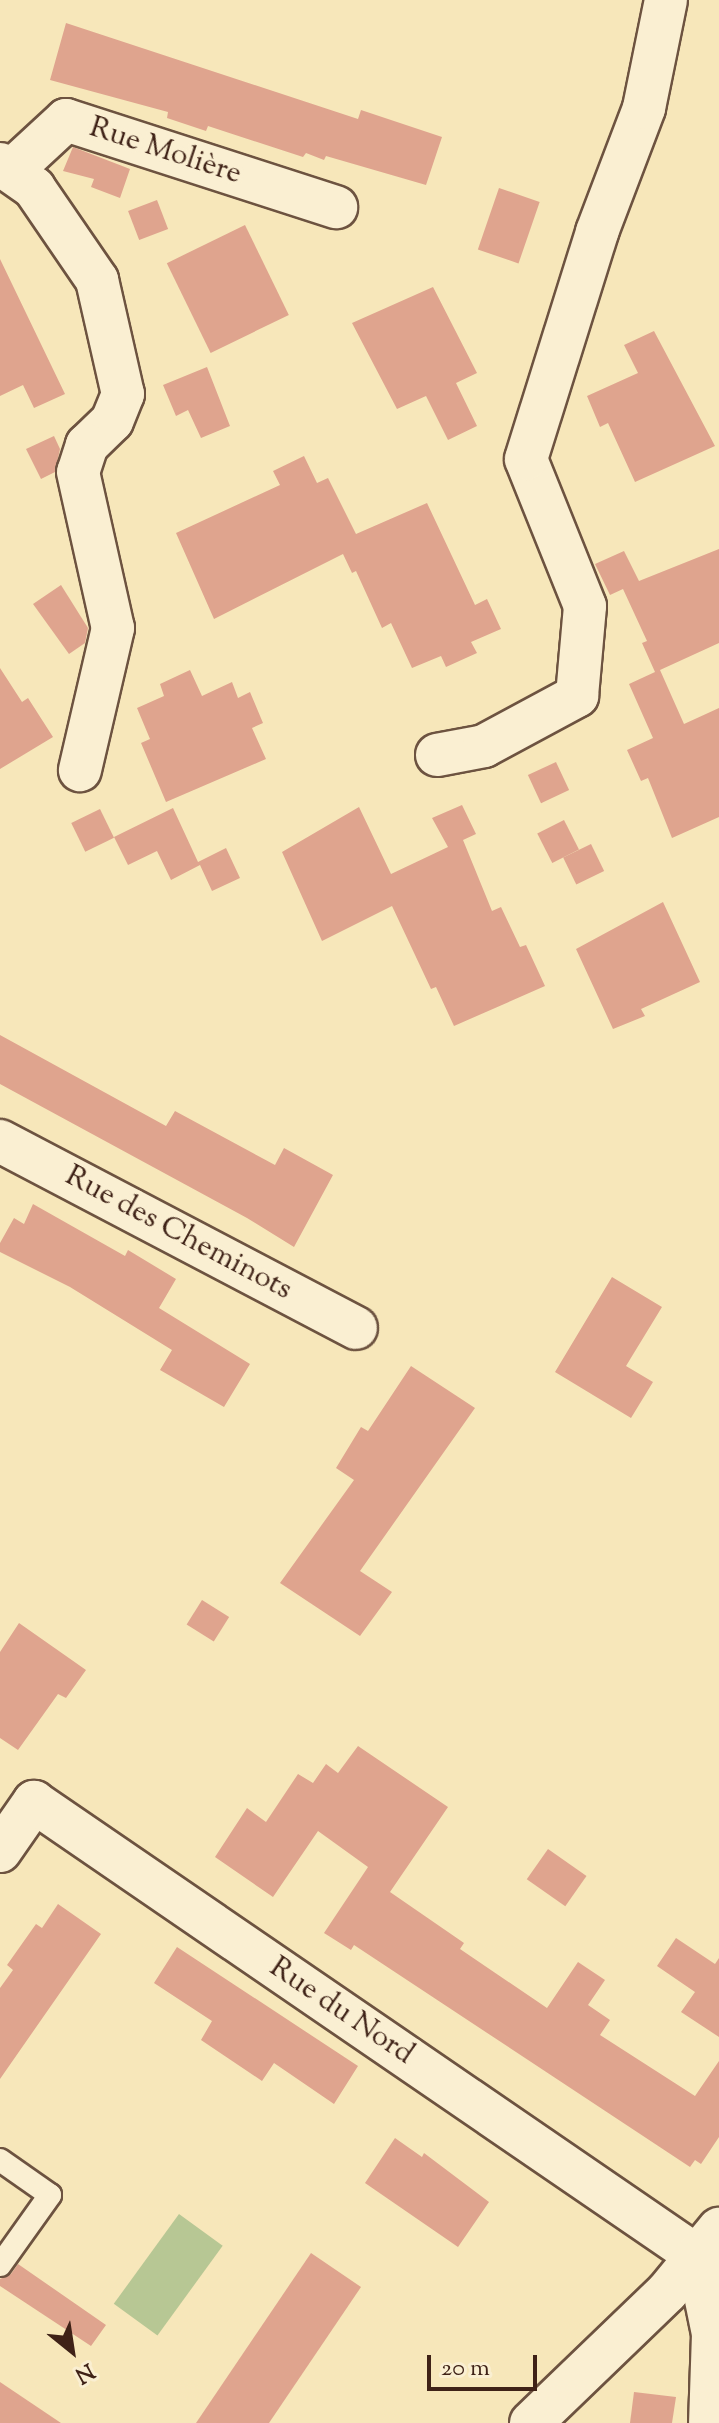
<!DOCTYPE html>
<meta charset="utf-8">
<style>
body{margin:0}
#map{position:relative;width:719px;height:2423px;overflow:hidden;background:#f7e7ba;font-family:"Sorts Mill Goudy",serif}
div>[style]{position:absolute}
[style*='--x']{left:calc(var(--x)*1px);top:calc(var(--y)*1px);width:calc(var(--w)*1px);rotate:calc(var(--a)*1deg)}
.green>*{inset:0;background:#b7c794;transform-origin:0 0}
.building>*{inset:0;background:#dfa48e;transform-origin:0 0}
.roads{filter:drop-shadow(2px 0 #6d5340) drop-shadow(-2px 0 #6d5340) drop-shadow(0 2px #6d5340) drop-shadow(0 -2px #6d5340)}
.lane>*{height:22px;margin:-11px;padding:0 11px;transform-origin:11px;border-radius:11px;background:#faefd2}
.street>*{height:42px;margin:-21px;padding:0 21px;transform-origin:21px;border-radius:21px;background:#faefd2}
span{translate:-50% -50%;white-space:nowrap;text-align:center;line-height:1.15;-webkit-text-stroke:8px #faefd2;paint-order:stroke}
.street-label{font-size:30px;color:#3f2217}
.north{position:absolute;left:32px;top:2311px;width:80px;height:80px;-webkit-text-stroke:6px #faefd2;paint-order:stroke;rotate:150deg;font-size:22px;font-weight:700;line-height:32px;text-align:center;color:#3f2217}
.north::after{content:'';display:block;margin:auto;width:28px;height:36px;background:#3f2217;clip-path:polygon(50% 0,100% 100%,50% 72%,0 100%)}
.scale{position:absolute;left:427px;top:2355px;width:110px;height:36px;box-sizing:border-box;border:4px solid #3f2217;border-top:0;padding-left:10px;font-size:24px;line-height:28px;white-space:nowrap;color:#3f2217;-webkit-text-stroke:6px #faefd2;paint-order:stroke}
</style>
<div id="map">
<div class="green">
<i style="left:179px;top:2214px;width:54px;height:111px;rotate:36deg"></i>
</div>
<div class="building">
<i style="clip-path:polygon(66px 23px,358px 119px,361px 110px,442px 137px,426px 185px,326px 156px,324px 160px,306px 153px,303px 157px,208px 126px,206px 131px,167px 118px,168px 112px,50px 80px)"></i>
<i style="clip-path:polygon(73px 147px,130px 169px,120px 198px,91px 187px,94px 179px,63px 171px)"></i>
<i style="left:499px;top:188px;width:43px;height:65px;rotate:19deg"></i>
<i style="left:157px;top:200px;width:31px;height:31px;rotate:69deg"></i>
<i style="left:245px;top:225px;width:100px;height:87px;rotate:64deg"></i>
<i style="clip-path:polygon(0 259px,65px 394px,34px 408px,23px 385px,0 396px)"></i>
<i style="clip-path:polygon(433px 287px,477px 373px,456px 383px,477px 426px,448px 440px,426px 396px,397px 409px,352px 323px)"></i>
<i style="clip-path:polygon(654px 331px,715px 446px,635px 482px,608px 423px,600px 427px,587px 396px,638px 373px,624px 345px)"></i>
<i style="clip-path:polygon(207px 367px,230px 426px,201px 438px,188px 410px,176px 416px,163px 385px)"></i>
<i style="clip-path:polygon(54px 436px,60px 449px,55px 472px,41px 479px,26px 449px)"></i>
<i style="clip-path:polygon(304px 456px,317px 483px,328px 478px,356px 534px,427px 503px,475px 605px,487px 599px,501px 629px,471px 642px,477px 653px,446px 667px,441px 656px,412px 668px,391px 623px,382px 628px,356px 571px,352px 573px,343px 554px,214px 619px,176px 533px,280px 485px,273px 471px)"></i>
<i style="clip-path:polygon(719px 549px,719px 643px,660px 670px,684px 724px,719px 708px,719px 817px,672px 838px,648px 778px,641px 781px,627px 750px,653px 738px,629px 684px,655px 672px,642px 643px,647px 641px,623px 589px,610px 595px,595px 564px,624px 551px,639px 581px)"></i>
<i style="clip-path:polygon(61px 585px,88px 628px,85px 643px,69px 654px,33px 604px)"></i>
<i style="clip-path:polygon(0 668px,22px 702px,28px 698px,53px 737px,0 769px)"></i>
<i style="clip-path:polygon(190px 670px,202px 696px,232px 682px,238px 698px,250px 692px,263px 723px,252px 728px,266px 759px,166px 802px,141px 743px,150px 739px,137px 708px,164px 696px,160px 684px)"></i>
<i style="left:556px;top:762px;width:31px;height:31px;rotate:65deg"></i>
<i style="clip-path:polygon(462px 805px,476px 834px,463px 840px,492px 911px,501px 907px,520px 947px,526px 945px,545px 986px,454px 1026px,436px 987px,431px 989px,392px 906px,322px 941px,282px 852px,359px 807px,391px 874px,448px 847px,432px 818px)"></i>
<i style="clip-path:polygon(173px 808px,198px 862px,226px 848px,240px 878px,212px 891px,200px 865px,171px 880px,157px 851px,128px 865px,114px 837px)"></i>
<i style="left:100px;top:809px;width:32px;height:32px;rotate:64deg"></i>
<i style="left:564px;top:820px;width:33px;height:30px;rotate:63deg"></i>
<i style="left:591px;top:844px;width:30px;height:31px;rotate:64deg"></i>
<i style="clip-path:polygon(663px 902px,700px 982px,641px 1009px,645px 1016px,613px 1029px,576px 949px)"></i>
<i style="clip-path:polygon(0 1035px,166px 1126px,175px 1111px,275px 1165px,284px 1148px,333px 1175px,294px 1247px,247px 1218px,0 1084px)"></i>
<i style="clip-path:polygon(33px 1204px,125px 1256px,128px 1250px,176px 1279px,159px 1308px,250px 1364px,224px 1407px,160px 1370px,172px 1350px,70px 1287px,0 1252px,0 1243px,14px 1218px,24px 1224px)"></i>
<i style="clip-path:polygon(612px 1277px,662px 1307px,626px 1366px,653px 1382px,631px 1418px,555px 1372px)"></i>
<i style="clip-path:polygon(411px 1366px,475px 1408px,360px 1571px,392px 1592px,360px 1636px,280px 1583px,354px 1480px,336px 1468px,361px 1427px,368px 1431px)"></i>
<i style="left:202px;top:1600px;width:32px;height:29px;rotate:32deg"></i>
<i style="clip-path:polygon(19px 1623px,86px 1670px,66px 1698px,58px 1694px,18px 1750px,0 1738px,0 1652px)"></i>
<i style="clip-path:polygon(358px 1746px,448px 1807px,390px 1892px,464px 1943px,460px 1949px,547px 2008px,578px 1962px,605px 1980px,588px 2005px,610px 2020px,600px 2035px,695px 2096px,719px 2061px,719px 2137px,701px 2164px,695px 2160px,690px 2167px,354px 1945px,351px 1950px,324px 1933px,368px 1867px,318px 1831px,273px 1897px,215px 1857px,247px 1808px,266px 1822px,298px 1774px,313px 1783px,326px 1764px,338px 1773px)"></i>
<i style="left:548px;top:1849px;width:47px;height:37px;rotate:35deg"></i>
<i style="clip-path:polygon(58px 1904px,101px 1934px,0 2079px,0 1988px,13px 1970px,7px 1965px,36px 1924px,42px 1928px)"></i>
<i style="clip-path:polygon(676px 1938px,715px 1964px,719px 1958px,719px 2037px,681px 2012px,695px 1992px,657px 1966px)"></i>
<i style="clip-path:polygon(177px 1947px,358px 2066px,334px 2104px,274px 2063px,262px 2081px,201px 2040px,212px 2021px,154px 1983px)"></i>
<i style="clip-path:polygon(395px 2138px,422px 2157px,424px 2153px,489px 2202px,458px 2247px,365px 2183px)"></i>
<i style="clip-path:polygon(311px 2253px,361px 2287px,269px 2423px,196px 2423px)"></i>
<i style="clip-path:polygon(18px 2264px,106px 2325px,91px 2346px,0 2286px,0 2279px,11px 2274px)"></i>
<i style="clip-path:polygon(0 2382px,61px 2423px,0 2423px)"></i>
<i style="clip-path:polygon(634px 2392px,676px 2397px,672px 2423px,630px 2423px)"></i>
</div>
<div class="roads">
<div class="lane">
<i style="--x:0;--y:2160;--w:61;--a:35"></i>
<i style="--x:50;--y:2195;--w:86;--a:125.5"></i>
</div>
<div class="street">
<i style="--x:0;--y:164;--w:42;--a:35.2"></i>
<i style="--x:34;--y:188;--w:112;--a:55.6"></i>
<i style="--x:97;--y:280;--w:117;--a:77.2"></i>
<i style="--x:123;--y:394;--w:29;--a:112"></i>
<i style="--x:112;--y:421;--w:35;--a:136"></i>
<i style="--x:87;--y:445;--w:28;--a:108"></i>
<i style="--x:78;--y:472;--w:160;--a:77.4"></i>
<i style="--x:113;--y:628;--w:146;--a:103.1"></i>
<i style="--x:11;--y:171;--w:75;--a:-42.8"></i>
<i style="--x:66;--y:120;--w:284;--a:17.9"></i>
<i style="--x:437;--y:755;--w:48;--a:-10.8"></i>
<i style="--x:484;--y:746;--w:106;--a:-28.3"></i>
<i style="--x:577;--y:696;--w:90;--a:-84.9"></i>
<i style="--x:585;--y:606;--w:158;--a:-111.9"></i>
<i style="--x:526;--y:459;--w:238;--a:-72.6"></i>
<i style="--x:597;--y:232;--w:133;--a:-69.2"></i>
<i style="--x:644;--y:108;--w:110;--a:-78.5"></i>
<i style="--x:0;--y:1141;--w:402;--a:27.7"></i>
<i style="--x:0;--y:1851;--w:60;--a:-55.2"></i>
<i style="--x:34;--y:1802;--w:804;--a:34.4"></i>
<i style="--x:697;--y:2256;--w:80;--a:78.4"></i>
<i style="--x:713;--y:2334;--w:89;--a:91.9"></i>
<i style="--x:531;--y:2423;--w:189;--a:-43.9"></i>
<i style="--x:667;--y:2292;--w:82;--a:-50.5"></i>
</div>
</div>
<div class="street-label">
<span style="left:165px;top:152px;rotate:18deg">Rue Molière</span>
<span style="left:178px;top:1234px;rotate:28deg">Rue des Cheminots</span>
<span style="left:341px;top:2012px;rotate:34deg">Rue du Nord</span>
</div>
<div class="north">N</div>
<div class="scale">20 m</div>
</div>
